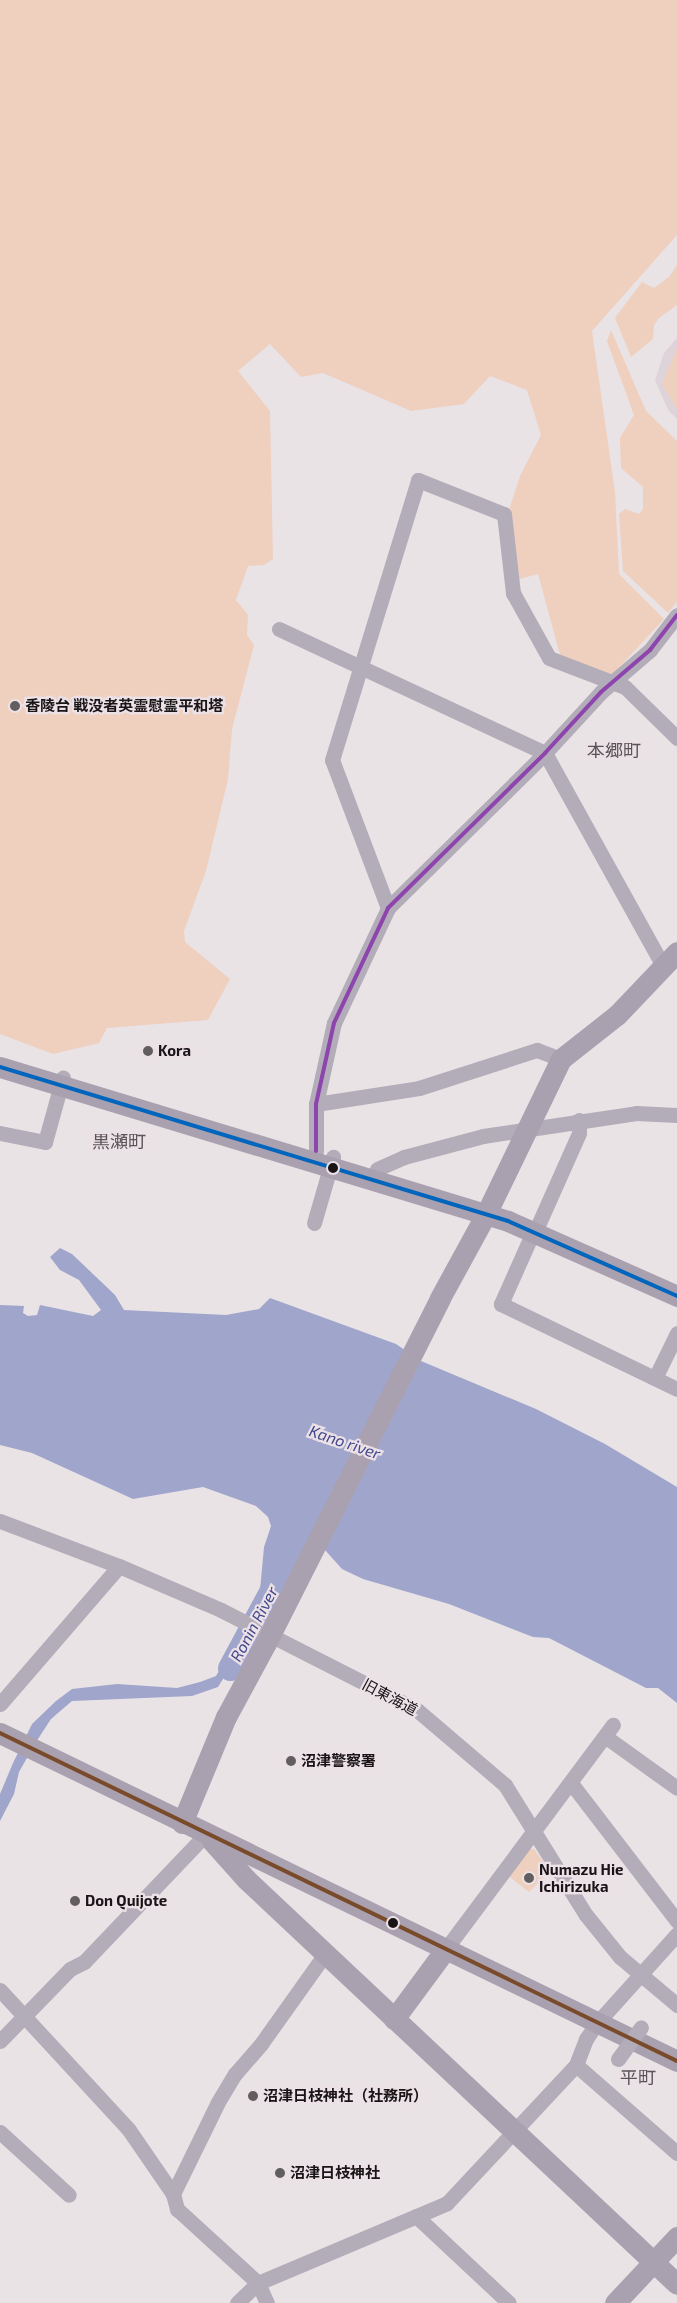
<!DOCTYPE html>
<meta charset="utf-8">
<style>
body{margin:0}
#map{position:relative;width:677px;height:2303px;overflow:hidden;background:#e9e3e6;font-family:"Exo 2","Noto Sans JP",sans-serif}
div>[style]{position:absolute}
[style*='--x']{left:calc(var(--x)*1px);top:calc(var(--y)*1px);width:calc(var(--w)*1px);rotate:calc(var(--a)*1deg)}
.built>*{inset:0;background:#dfd3da}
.green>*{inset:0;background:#efcfbe}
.water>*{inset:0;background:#a0a5cb}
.river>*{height:25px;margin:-12.5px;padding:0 12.5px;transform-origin:12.5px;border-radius:12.5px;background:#a0a5cb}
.street>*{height:15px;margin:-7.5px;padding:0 7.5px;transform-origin:7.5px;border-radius:7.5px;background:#b3acb9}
.secondary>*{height:21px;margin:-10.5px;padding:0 10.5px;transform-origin:10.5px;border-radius:10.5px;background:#aaa1b0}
.street-bridge>*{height:15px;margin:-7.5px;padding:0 7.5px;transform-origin:7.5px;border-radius:7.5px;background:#b3acb9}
.secondary-bridge>*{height:21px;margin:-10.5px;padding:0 10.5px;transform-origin:10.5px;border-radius:10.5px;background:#aaa1b0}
.bus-1>*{height:4px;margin:-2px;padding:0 2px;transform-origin:2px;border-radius:2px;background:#0065bd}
.bus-2>*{height:4px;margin:-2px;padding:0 2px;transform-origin:2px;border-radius:2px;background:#7a4b2a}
.bus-3>*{height:4px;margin:-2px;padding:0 2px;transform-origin:2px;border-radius:2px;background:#8e44ad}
.dots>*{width:14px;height:14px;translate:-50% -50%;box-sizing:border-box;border:2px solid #ebe1e6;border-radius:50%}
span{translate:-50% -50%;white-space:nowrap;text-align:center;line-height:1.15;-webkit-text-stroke:4.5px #ebe1e6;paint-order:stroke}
.poi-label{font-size:15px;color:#191517;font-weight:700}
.left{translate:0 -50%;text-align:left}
.street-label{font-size:15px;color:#191517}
.water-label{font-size:16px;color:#40488c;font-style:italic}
.quarter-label{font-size:18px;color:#5a5357}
</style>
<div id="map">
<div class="built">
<i style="clip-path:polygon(677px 338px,677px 419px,668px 410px,655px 380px,664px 353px)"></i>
</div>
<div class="green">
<i style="clip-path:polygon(0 0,677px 0,677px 235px,592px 331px,615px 492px,619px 574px,664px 619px,612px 675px,562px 662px,538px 574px,512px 581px,506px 519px,520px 476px,541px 435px,527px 390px,490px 376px,464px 404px,411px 411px,323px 373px,301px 377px,270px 344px,238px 371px,270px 411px,273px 559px,264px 565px,248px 566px,236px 600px,248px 615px,247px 635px,254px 645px,232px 729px,228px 779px,206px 871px,184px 931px,185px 942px,230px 979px,208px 1020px,107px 1028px,99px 1043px,53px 1054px,0 1034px)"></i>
<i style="clip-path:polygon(677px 265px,677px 305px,659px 318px,654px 325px,653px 339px,631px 357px,615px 318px,642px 282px,654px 288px,669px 277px)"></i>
<i style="clip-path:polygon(611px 330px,646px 411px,677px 441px,677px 602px,668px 613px,623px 571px,619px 514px,625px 509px,639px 514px,643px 509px,643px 487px,621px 468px,620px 438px,634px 415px,607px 341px)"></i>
<i style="clip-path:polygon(677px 348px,677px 409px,662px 384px)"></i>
<i style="clip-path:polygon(527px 1849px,534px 1849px,550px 1871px,529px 1892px,507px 1875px)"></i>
</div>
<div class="water">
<i style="clip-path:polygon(60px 1248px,72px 1254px,115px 1295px,124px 1310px,226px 1315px,259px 1309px,270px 1298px,396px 1344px,421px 1361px,536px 1409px,605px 1444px,677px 1487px,677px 1703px,658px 1688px,646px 1688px,549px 1638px,533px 1637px,449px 1604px,363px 1579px,342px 1569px,325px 1550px,308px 1544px,300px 1547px,275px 1571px,268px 1591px,260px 1590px,264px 1547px,271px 1526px,268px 1517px,256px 1506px,203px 1487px,133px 1499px,32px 1453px,0 1445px,0 1305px,24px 1306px,23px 1313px,28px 1316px,37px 1315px,40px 1305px,93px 1316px,101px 1310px,79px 1280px,60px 1270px,50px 1257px)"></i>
<i style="clip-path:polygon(238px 1638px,247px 1640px,218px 1687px,192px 1696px,72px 1701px,51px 1719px,36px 1742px,19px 1772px,14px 1794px,0 1821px,0 1794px,13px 1763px,32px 1724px,56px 1701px,72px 1689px,117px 1684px,177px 1688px,200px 1682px,216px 1676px)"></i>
</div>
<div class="river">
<i style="--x:230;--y:1668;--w:162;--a:-61.7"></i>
</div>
<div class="street">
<i style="--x:279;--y:629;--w:293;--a:25"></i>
<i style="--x:545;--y:753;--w:244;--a:61"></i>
<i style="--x:388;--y:908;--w:158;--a:-110.7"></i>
<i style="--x:332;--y:760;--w:293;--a:-72.9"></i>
<i style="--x:418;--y:480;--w:92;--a:21.6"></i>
<i style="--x:504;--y:514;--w:80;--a:83.5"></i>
<i style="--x:513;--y:593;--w:74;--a:61"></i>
<i style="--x:549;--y:658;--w:81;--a:20.9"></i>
<i style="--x:625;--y:687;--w:73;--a:44.4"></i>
<i style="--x:316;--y:1104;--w:104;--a:-8.8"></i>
<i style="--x:419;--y:1088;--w:124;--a:-17.9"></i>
<i style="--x:537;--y:1050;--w:26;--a:21"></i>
<i style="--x:0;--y:1133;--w:46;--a:11.3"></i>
<i style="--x:45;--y:1142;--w:67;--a:-74.5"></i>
<i style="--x:316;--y:1151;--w:47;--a:-90"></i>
<i style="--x:316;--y:1104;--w:83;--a:-77.5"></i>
<i style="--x:334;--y:1023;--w:127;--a:-64.8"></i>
<i style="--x:388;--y:908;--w:221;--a:-44.6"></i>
<i style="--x:545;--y:753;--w:83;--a:-47.4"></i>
<i style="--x:601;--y:692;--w:65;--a:-40.6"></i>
<i style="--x:650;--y:650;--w:44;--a:-52.4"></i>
<i style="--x:377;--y:1169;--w:30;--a:-24"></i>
<i style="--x:404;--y:1157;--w:82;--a:-14.9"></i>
<i style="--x:483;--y:1136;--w:155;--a:-8.5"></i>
<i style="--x:636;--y:1113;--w:41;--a:2.8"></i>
<i style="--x:314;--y:1223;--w:69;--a:-73.9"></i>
<i style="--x:539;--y:1223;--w:98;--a:-66"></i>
<i style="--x:579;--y:1133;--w:13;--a:-90"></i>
<i style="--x:533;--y:1232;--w:79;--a:114"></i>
<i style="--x:501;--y:1304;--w:195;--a:25.8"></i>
<i style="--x:655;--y:1378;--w:50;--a:-63.9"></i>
<i style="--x:0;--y:1521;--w:127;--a:20.7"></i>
<i style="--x:119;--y:1566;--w:111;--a:23.3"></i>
<i style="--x:221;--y:1610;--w:220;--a:27"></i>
<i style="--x:417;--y:1710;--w:116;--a:40.4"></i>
<i style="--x:505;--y:1785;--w:153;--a:58.1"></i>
<i style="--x:586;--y:1915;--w:54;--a:51"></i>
<i style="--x:620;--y:1957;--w:75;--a:40.1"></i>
<i style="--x:0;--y:1704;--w:182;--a:-49.2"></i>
<i style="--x:606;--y:1737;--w:87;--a:35.7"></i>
<i style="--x:571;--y:1783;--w:174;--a:52.5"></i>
<i style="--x:445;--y:1950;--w:281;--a:-53.3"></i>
<i style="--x:0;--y:1990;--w:190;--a:47.3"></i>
<i style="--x:129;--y:2130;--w:78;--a:55.5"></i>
<i style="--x:173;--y:2194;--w:16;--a:75"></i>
<i style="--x:177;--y:2209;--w:110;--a:42.4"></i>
<i style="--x:258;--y:2283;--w:22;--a:66"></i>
<i style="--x:0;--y:2041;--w:100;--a:-45.8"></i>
<i style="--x:70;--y:1969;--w:16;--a:-27"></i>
<i style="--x:84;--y:1962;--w:177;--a:-46.4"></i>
<i style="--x:576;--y:2065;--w:134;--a:41.1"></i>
<i style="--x:0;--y:2132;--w:93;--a:42.4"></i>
<i style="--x:173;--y:2194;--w:102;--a:-63.9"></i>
<i style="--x:218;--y:2102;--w:33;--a:-59"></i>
<i style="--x:235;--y:2074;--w:40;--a:-49"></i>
<i style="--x:261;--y:2044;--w:110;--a:-54.6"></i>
<i style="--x:416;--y:2216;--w:127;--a:43.1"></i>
<i style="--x:237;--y:2303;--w:29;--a:-44"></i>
<i style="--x:258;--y:2283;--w:205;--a:-22.9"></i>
<i style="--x:447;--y:2203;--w:189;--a:-46.9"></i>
<i style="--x:576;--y:2065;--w:28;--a:-69"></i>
<i style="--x:586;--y:2039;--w:18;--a:-56"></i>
<i style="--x:596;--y:2024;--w:121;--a:-48"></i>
</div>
<div class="secondary">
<i style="--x:0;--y:1067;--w:531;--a:16.86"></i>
<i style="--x:508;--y:1221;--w:185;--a:23.9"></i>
<i style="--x:440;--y:1298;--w:96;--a:-61.3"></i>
<i style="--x:486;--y:1214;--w:172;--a:-64.2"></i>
<i style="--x:561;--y:1059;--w:71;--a:-38.2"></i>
<i style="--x:617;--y:1015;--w:87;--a:-46.4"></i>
<i style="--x:0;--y:1733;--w:752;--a:25.85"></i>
<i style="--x:182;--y:1823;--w:115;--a:-67.5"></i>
<i style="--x:226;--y:1717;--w:84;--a:-61.6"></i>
<i style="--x:212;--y:1841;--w:51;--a:48.2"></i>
<i style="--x:246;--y:1879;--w:591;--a:43.22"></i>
<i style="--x:394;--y:2019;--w:86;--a:-53.5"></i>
<i style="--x:615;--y:2303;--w:91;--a:-46.8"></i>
</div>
<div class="street-bridge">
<i style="--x:618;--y:2059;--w:39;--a:-54"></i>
</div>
<div class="secondary-bridge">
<i style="--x:266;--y:1643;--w:386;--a:-63.2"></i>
</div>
<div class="bus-1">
<i style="--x:0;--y:1067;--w:531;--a:16.86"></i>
<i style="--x:508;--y:1221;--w:185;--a:23.9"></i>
</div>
<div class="bus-2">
<i style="--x:0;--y:1733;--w:752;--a:25.85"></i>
</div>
<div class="bus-3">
<i style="--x:316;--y:1151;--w:47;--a:-90"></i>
<i style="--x:316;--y:1104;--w:83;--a:-77.5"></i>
<i style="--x:334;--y:1023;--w:127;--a:-64.8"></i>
<i style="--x:388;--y:908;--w:221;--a:-44.6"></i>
<i style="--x:545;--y:753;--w:83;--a:-47.4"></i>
<i style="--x:601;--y:692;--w:65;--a:-40.6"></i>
<i style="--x:650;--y:650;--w:44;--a:-52.4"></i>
</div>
<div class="dots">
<i style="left:15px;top:706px;background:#625d5f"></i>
<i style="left:148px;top:1051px;background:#625d5f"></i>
<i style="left:333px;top:1168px;background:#191517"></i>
<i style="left:291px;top:1761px;background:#625d5f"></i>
<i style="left:529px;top:1878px;background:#625d5f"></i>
<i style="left:75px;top:1901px;background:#625d5f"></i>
<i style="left:393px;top:1923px;background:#191517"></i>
<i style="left:253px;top:2096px;background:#625d5f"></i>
<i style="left:280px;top:2173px;background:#625d5f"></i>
</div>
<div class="poi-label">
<span class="left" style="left:25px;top:706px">香陵台 戦没者英霊慰霊平和塔</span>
<span class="left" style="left:158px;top:1051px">Kora</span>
<span class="left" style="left:301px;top:1761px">沼津警察署</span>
<span class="left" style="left:539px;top:1878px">Numazu Hie<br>Ichirizuka</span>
<span class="left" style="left:85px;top:1901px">Don Quijote</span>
<span class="left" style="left:263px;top:2096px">沼津日枝神社（社務所）</span>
<span class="left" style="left:290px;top:2173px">沼津日枝神社</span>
</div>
<div class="street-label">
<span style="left:390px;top:1697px;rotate:28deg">旧東海道</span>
</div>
<div class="water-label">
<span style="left:345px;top:1442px;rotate:19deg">Kano river</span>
<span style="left:254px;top:1624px;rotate:-62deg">Ronin River</span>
</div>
<div class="quarter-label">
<span style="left:614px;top:750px">本郷町</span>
<span style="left:119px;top:1141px">黒瀬町</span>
<span style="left:638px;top:2077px">平町</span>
</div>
</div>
